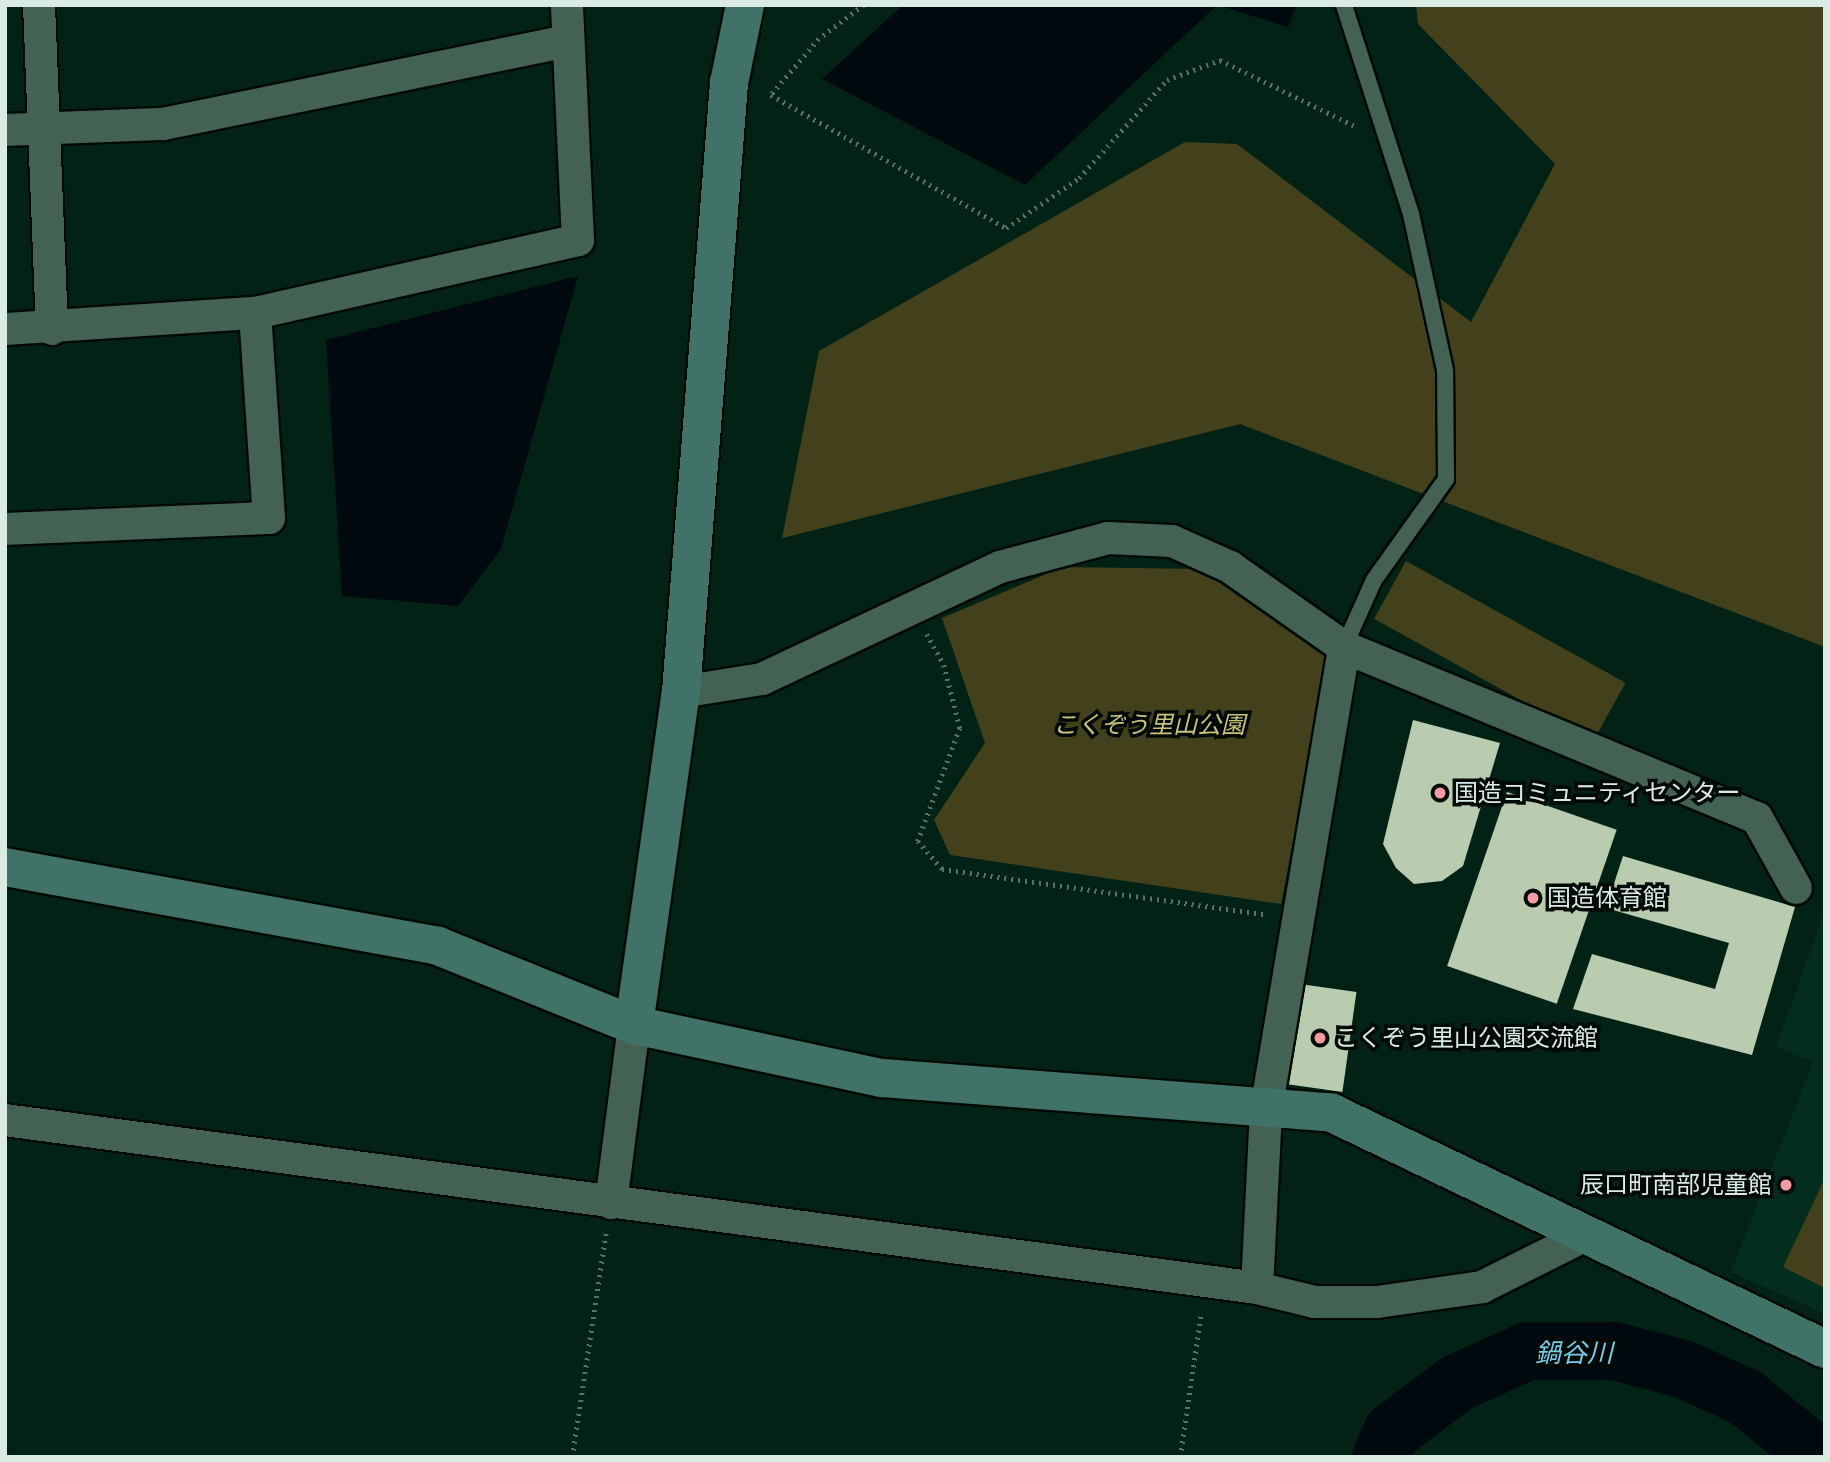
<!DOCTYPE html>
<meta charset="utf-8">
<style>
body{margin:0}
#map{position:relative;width:1830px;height:1462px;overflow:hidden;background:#032216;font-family:"Source Serif 4","Noto Sans JP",serif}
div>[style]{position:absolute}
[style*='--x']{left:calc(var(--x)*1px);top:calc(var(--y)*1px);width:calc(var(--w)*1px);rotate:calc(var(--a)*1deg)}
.built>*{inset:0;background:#032d1d}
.green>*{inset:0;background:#43401c;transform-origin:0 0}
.water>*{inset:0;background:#00090e}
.river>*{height:58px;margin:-29px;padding:0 29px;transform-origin:29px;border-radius:29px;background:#00090e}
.building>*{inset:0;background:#baccaf;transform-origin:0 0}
.path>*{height:4.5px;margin-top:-2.25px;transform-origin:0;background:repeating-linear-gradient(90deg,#587267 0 2px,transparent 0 7px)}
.roads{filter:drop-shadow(2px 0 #000a04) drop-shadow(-2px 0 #000a04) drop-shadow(0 2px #000a04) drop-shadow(0 -2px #000a04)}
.lane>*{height:16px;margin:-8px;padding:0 8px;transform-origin:8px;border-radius:8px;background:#436254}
.street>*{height:32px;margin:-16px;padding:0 16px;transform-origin:16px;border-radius:16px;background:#436254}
.secondary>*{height:38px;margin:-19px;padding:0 19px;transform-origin:19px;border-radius:19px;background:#407267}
.dots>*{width:19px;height:19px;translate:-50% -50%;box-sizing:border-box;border:4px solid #010905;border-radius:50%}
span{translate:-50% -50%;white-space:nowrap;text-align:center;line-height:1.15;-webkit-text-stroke:7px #010905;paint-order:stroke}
.park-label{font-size:24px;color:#c9c37a;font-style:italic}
.poi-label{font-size:24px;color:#d9ebe2}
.left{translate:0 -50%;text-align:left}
.right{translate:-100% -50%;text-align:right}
.water-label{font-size:26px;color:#74ccea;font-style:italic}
.frame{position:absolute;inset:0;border:7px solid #d9ebe2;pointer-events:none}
</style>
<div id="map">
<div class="built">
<i style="clip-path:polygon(1825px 910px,1825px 1314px,1731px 1272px,1813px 1062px,1776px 1047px)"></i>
</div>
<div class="green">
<i style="clip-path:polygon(1416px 5px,1825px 5px,1825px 647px,1240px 424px,782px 538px,819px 351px,1185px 142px,1237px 144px,1471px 322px,1555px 164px,1418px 24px)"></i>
<i style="left:1406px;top:561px;width:251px;height:66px;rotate:29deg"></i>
<i style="clip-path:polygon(1063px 567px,1202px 569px,1329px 658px,1281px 904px,950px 855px,934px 820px,985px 743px,942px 618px)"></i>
<i style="clip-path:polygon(1825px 1178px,1825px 1288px,1783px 1267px)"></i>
</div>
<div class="water">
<i style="clip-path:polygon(903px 5px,1217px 5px,1025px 185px,822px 79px)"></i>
<i style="clip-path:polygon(1217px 5px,1297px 5px,1288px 27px)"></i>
<i style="clip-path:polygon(578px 276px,501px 549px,458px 606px,342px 596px,326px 340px)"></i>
</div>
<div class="river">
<i style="--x:1381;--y:1457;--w:27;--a:-66"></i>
<i style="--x:1392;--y:1432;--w:81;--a:-37"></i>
<i style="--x:1457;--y:1383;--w:78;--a:-24.3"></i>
<i style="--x:1528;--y:1351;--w:86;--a:0"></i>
<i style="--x:1614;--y:1351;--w:71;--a:14.6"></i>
<i style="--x:1683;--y:1369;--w:68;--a:24.3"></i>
<i style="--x:1745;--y:1397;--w:95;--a:39"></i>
</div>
<div class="building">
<i style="clip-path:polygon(1413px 720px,1500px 743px,1463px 866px,1442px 881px,1414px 884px,1396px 868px,1383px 844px)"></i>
<i style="left:1507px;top:792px;width:116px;height:184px;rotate:19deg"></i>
<i style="clip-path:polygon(1623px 856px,1795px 907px,1752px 1055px,1573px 1009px,1592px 954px,1715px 989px,1729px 943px,1606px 908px)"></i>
<i style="left:1300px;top:984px;width:57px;height:101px;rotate:8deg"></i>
</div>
<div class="path">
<i style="--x:864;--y:5;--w:56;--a:142.9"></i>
<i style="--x:819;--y:39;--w:74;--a:130.6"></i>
<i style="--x:771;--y:95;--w:270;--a:29.5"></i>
<i style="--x:1006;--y:228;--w:88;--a:-34.4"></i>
<i style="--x:1079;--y:178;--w:132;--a:-48.1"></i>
<i style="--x:1167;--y:80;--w:57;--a:-20.7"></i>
<i style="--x:1220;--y:60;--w:153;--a:26.1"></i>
<i style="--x:927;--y:634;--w:35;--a:61"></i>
<i style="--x:944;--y:665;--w:65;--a:75.7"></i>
<i style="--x:960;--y:728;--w:121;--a:110.4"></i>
<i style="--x:918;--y:841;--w:37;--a:49"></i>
<i style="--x:942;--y:869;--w:329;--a:8"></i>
<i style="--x:572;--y:1457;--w:227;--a:-81.4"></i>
<i style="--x:1180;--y:1457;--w:146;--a:-81.7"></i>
</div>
<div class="roads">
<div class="lane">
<i style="--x:1344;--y:647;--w:73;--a:-65.9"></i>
<i style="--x:1374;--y:580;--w:124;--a:-54.5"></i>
<i style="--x:1446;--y:479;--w:109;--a:-90.5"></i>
<i style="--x:1445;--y:370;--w:160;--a:-102.3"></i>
<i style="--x:1411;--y:214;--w:219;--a:-107.8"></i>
</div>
<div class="street">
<i style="--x:39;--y:5;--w:324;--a:87.7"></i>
<i style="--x:5;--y:130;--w:158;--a:-2.2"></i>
<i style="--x:163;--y:124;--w:413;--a:-11.6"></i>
<i style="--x:5;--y:329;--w:251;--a:-3.7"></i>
<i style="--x:255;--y:313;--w:331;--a:-12.7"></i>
<i style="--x:578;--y:240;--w:235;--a:-92.7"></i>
<i style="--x:5;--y:529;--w:264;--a:-2.4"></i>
<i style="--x:269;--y:518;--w:205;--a:-93.9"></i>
<i style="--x:681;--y:692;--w:82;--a:-9.1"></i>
<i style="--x:762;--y:679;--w:263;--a:-25.2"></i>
<i style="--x:1000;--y:567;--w:112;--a:-15"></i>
<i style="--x:1108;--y:538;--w:64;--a:2.7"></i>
<i style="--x:1172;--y:541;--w:64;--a:24.1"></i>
<i style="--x:1230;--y:567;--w:139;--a:35.1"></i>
<i style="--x:1344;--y:647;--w:447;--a:22.5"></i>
<i style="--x:1757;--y:818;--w:80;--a:60.9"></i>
<i style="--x:5;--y:1120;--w:1263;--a:7.64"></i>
<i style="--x:1257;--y:1288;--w:60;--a:13.6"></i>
<i style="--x:1315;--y:1302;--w:62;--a:0"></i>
<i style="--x:1377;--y:1302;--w:106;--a:-8.1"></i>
<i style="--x:1482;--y:1287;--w:112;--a:-26.6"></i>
<i style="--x:611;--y:1203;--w:179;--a:-82.6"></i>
<i style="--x:1257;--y:1288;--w:178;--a:-87.1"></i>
<i style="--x:1266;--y:1110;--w:470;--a:-80.4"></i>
</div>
<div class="secondary">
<i style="--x:5;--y:867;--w:440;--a:10.3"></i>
<i style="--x:438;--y:946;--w:211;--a:22"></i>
<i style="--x:634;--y:1025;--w:254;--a:12.1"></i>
<i style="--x:882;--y:1078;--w:451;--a:4.4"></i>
<i style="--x:1332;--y:1113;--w:547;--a:25.58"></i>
<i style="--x:634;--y:1025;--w:336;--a:-82"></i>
<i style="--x:681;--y:692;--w:611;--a:-85.49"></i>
<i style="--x:729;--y:83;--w:80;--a:-78.4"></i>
</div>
</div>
<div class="dots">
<i style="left:1440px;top:793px;background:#f49aa0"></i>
<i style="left:1533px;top:898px;background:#f49aa0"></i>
<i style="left:1320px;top:1038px;background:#f49aa0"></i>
<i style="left:1786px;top:1185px;background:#f49aa0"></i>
</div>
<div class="park-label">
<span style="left:1149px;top:725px">こくぞう里山公園</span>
</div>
<div class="poi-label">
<span class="left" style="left:1454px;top:793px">国造コミュニティセンター</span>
<span class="left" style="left:1547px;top:898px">国造体育館</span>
<span class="left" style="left:1334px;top:1038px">こくぞう里山公園交流館</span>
<span class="right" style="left:1772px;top:1185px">辰口町南部児童館</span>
</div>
<div class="water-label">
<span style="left:1574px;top:1354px">鍋谷川</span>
</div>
<div class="frame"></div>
</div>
